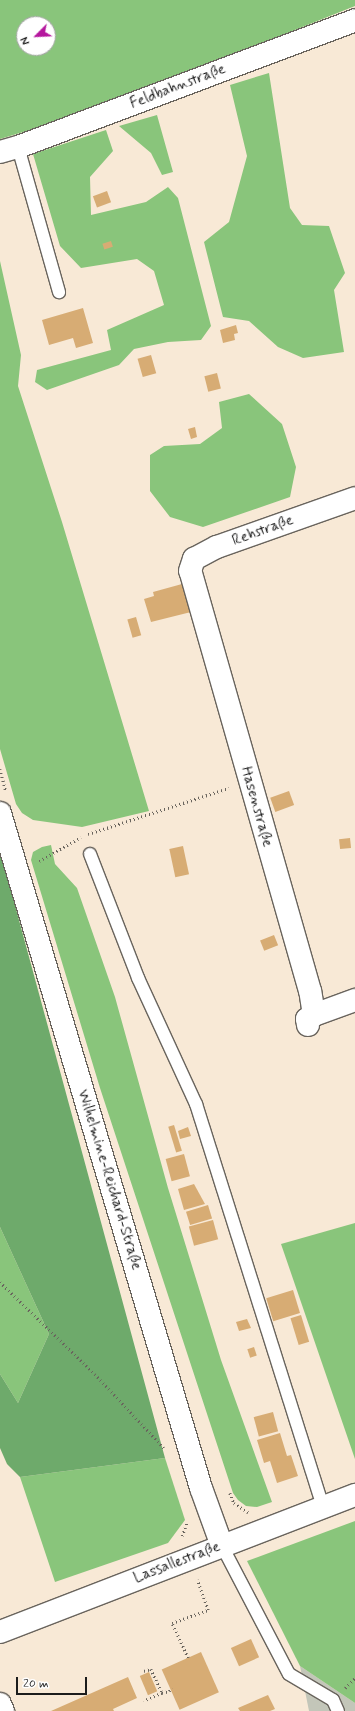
<!DOCTYPE html>
<meta charset="utf-8">
<style>
body{margin:0}
#map{position:relative;width:355px;height:1711px;overflow:hidden;background:#f8e9d6;font-family:Mynerve,sans-serif}
div>[style]{position:absolute}
[style*='--x']{left:calc(var(--x)*1px);top:calc(var(--y)*1px);width:calc(var(--w)*1px);rotate:calc(var(--a)*1deg)}
.industrial>*{inset:0;background:#c3c6b9}
.green>*{inset:0;background:#89c57b}
.forest>*{inset:0;background:#6eaa6b}
.building>*{inset:0;background:#d7ac74;transform-origin:0 0}
.path>*{height:2.5px;margin-top:-1.25px;transform-origin:0;background:repeating-linear-gradient(90deg,#69645d 0 1px,transparent 0 4px)}
.roads{filter:drop-shadow(1px 0 #69645d) drop-shadow(-1px 0 #69645d) drop-shadow(0 1px #69645d) drop-shadow(0 -1px #69645d)}
.service>*{height:12px;margin:-6px;padding:0 6px;transform-origin:6px;border-radius:6px;background:#fff}
.minor>*{height:22px;margin:-11px;padding:0 11px;transform-origin:11px;border-radius:11px;background:#fff}
.tertiary>*{height:22px;margin:-11px;padding:0 11px;transform-origin:11px;border-radius:11px;background:#fff}
span{translate:-50% -50%;white-space:nowrap;text-align:center;line-height:1.15;-webkit-text-stroke:3px #fff;paint-order:stroke}
.street-label{font-size:15px;color:#1c1c1c}
.north{position:absolute;left:16px;top:16px;width:40px;height:40px;box-sizing:border-box;background:#fff;border:1px solid #a4a4a4;border-radius:50%;rotate:246deg;font-size:11px;font-weight:700;line-height:16px;text-align:center;color:#1c1c1c}
.north::after{content:'';display:block;margin:auto;width:14px;height:18px;background:#b5179e;clip-path:polygon(50% 0,100% 100%,50% 72%,0 100%)}
.scale{position:absolute;left:16px;top:1677px;width:71px;height:18px;box-sizing:border-box;border:2px solid #1c1c1c;border-top:0;padding-left:5px;font-size:12px;line-height:14px;white-space:nowrap;color:#1c1c1c;-webkit-text-stroke:3px #fff;paint-order:stroke}
</style>
<div id="map">
<div class="industrial">
<i style="clip-path:polygon(300px 1666px,355px 1703px,355px 1711px,309px 1711px)"></i>
</div>
<div class="green">
<i style="clip-path:polygon(evenodd,0 0,355px 0,355px 6px,167px 81px,43px 126px,0 139px,0 0,24px 24px,48px 24px,48px 48px,24px 48px,24px 24px)"></i>
<i style="clip-path:polygon(269px 73px,290px 208px,302px 225px,329px 226px,345px 273px,334px 290px,344px 352px,303px 358px,278px 347px,249px 321px,223px 317px,204px 242px,229px 222px,247px 156px,230px 85px)"></i>
<i style="clip-path:polygon(157px 115px,173px 172px,162px 175px,151px 153px,119px 126px)"></i>
<i style="clip-path:polygon(106px 130px,113px 151px,90px 177px,91px 215px,146px 202px,168px 187px,178px 198px,211px 326px,201px 340px,168px 342px,134px 349px,119px 365px,47px 390px,35px 382px,37px 370px,111px 350px,107px 330px,164px 305px,154px 271px,137px 259px,81px 268px,60px 246px,33px 154px)"></i>
<i style="clip-path:polygon(0 261px,21px 355px,18px 386px,62px 522px,149px 811px,82px 827px,33px 820px,22px 813px,16px 804px,0 749px)"></i>
<i style="clip-path:polygon(249px 394px,282px 424px,296px 467px,290px 497px,203px 527px,170px 517px,150px 491px,150px 455px,164px 446px,200px 444px,222px 428px,219px 402px)"></i>
<i style="clip-path:polygon(51px 845px,55px 864px,77px 888px,115px 997px,168px 1188px,221px 1360px,272px 1502px,257px 1507px,246px 1506px,238px 1500px,233px 1493px,100px 1088px,31px 860px,33px 852px,42px 847px)"></i>
<i style="clip-path:polygon(355px 1223px,355px 1459px,281px 1244px)"></i>
<i style="clip-path:polygon(0 1227px,49px 1334px,18px 1403px,0 1374px)"></i>
<i style="clip-path:polygon(165px 1458px,185px 1520px,168px 1543px,55px 1582px,20px 1477px)"></i>
<i style="clip-path:polygon(355px 1521px,355px 1703px,300px 1666px,247px 1561px)"></i>
</div>
<div class="forest">
<i style="clip-path:polygon(0 850px,165px 1458px,20px 1477px,7px 1464px,0 1448px,0 1374px,18px 1403px,49px 1334px,0 1227px)"></i>
</div>
<div class="building">
<i style="left:107px;top:191px;width:12px;height:15px;rotate:70deg"></i>
<i style="left:111px;top:241px;width:6px;height:9px;rotate:72deg"></i>
<i style="clip-path:polygon(83px 308px,93px 343px,76px 348px,73px 338px,49px 345px,42px 320px)"></i>
<i style="clip-path:polygon(236px 325px,238px 333px,234px 334px,235px 340px,223px 343px,220px 330px)"></i>
<i style="left:151px;top:355px;width:19px;height:14px;rotate:74deg"></i>
<i style="left:217px;top:373px;width:16px;height:13px;rotate:76deg"></i>
<i style="clip-path:polygon(195px 427px,197px 437px,191px 439px,188px 429px)"></i>
<i style="clip-path:polygon(182px 584px,191px 612px,151px 622px,144px 599px,154px 596px,153px 592px)"></i>
<i style="left:136px;top:617px;width:19px;height:9px;rotate:74deg"></i>
<i style="left:289px;top:791px;width:15px;height:20px;rotate:70deg"></i>
<i style="left:350px;top:838px;width:10px;height:11px;rotate:84deg"></i>
<i style="left:183px;top:846px;width:29px;height:14px;rotate:78deg"></i>
<i style="left:274px;top:935px;width:11px;height:15px;rotate:68deg"></i>
<i style="left:174px;top:1125px;width:27px;height:6px;rotate:73deg"></i>
<i style="clip-path:polygon(188px 1127px,191px 1136px,180px 1139px,178px 1131px)"></i>
<i style="left:184px;top:1154px;width:23px;height:19px;rotate:75deg"></i>
<i style="clip-path:polygon(194px 1184px,205px 1204px,184px 1210px,178px 1189px)"></i>
<i style="left:208px;top:1205px;width:14px;height:23px;rotate:73deg"></i>
<i style="left:213px;top:1220px;width:20px;height:25px;rotate:75deg"></i>
<i style="left:293px;top:1290px;width:24px;height:28px;rotate:73deg"></i>
<i style="left:301px;top:1315px;width:28px;height:11px;rotate:73deg"></i>
<i style="clip-path:polygon(247px 1319px,251px 1328px,239px 1331px,236px 1322px)"></i>
<i style="left:254px;top:1347px;width:9px;height:7px;rotate:72deg"></i>
<i style="left:273px;top:1412px;width:20px;height:20px;rotate:75deg"></i>
<i style="clip-path:polygon(280px 1433px,287px 1456px,291px 1455px,298px 1476px,277px 1483px,270px 1461px,264px 1463px,257px 1440px)"></i>
<i style="left:251px;top:1639px;width:20px;height:22px;rotate:66deg"></i>
<i style="left:201px;top:1652px;width:44px;height:43px;rotate:66deg"></i>
<i style="left:149px;top:1672px;width:21px;height:10px;rotate:67deg"></i>
<i style="clip-path:polygon(128px 1677px,137px 1698px,113px 1709px,114px 1711px,51px 1711px)"></i>
<i style="clip-path:polygon(268px 1695px,275px 1709px,270px 1711px,240px 1711px,238px 1708px)"></i>
</div>
<div class="path">
<i style="--x:0;--y:769;--w:23;--a:75"></i>
<i style="--x:88;--y:834;--w:148;--a:-18.1"></i>
<i style="--x:39;--y:861;--w:48;--a:-29.7"></i>
<i style="--x:0;--y:1282;--w:132;--a:44.1"></i>
<i style="--x:95;--y:1374;--w:101;--a:47"></i>
<i style="--x:230;--y:1493;--w:11;--a:68"></i>
<i style="--x:234;--y:1503;--w:17;--a:33"></i>
<i style="--x:182;--y:1536;--w:15;--a:-70"></i>
<i style="--x:188;--y:1658;--w:38;--a:-115"></i>
<i style="--x:172;--y:1623;--w:38;--a:-20"></i>
<i style="--x:208;--y:1610;--w:32;--a:-110"></i>
<i style="--x:144;--y:1671;--w:7;--a:-16"></i>
<i style="--x:151;--y:1669;--w:26;--a:65"></i>
<i style="--x:162;--y:1693;--w:20;--a:156"></i>
<i style="--x:345;--y:1688;--w:14;--a:-45"></i>
<i style="--x:162;--y:1693;--w:7;--a:-16"></i>
<i style="--x:169;--y:1691;--w:4;--a:-56"></i>
</div>
<div class="roads">
<div class="service">
<i style="--x:18;--y:147;--w:151;--a:74.2"></i>
<i style="--x:90;--y:854;--w:133;--a:68.8"></i>
<i style="--x:138;--y:978;--w:139;--a:65.3"></i>
<i style="--x:196;--y:1104;--w:423;--a:72.5"></i>
<i style="--x:222;--y:1546;--w:144;--a:62.4"></i>
<i style="--x:289;--y:1674;--w:51;--a:30.6"></i>
<i style="--x:333;--y:1700;--w:12;--a:66"></i>
</div>
<div class="minor">
<i style="--x:0;--y:152;--w:19;--a:-16"></i>
<i style="--x:18;--y:147;--w:360;--a:-20.6"></i>
<i style="--x:314;--y:1015;--w:24;--a:-99"></i>
<i style="--x:310;--y:991;--w:437;--a:-105.9"></i>
<i style="--x:190;--y:571;--w:13;--a:-72"></i>
<i style="--x:194;--y:559;--w:26;--a:-28"></i>
<i style="--x:217;--y:547;--w:146;--a:-19.5"></i>
<i style="--x:308;--y:1025;--w:6;--a:-99"></i>
<i style="--x:307;--y:1019;--w:8;--a:-30"></i>
<i style="--x:314;--y:1015;--w:44;--a:-20.1"></i>
<i style="--x:0;--y:1704;--w:8;--a:67"></i>
</div>
<div class="tertiary">
<i style="--x:0;--y:813;--w:704;--a:73.42"></i>
<i style="--x:201;--y:1488;--w:62;--a:70.1"></i>
<i style="--x:0;--y:1632;--w:381;--a:-21.1"></i>
</div>
</div>
<div class="street-label">
<span style="left:178px;top:87px;rotate:-21deg">Feldbahnstraße</span>
<span style="left:263px;top:531px;rotate:-20deg">Rehstraße</span>
<span style="left:256px;top:807px;rotate:74deg">Hasenstraße</span>
<span style="left:109px;top:1180px;rotate:73deg">Wilhelmine-Reichard-Straße</span>
<span style="left:177px;top:1563px;rotate:-21deg">Lassallestraße</span>
</div>
<div class="north">N</div>
<div class="scale">20 m</div>
</div>
